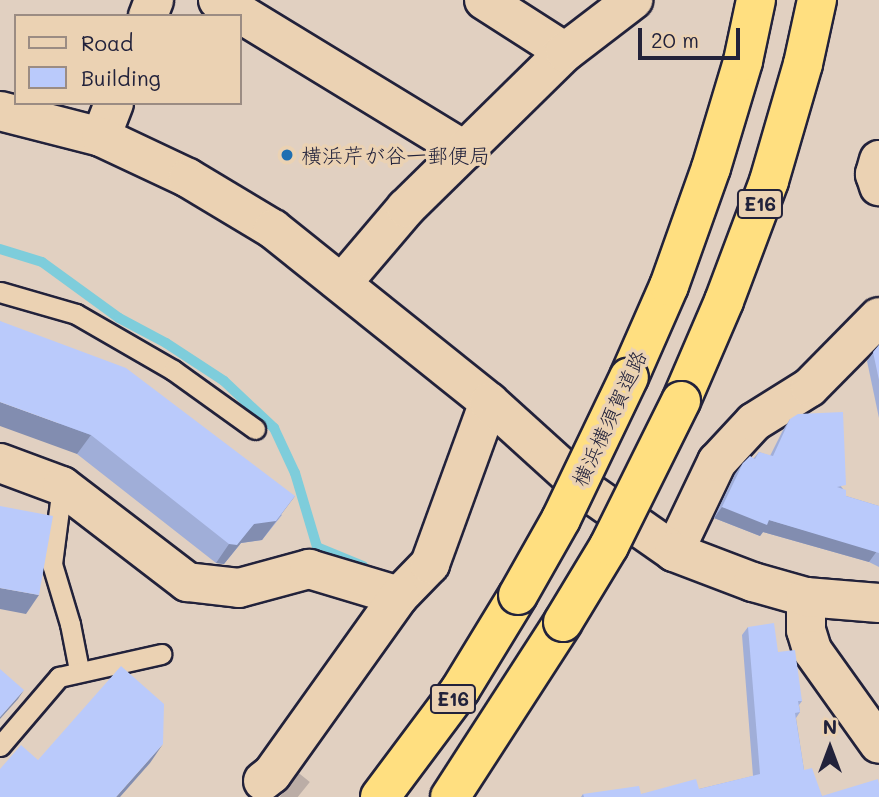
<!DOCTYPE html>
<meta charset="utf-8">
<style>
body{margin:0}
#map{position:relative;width:879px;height:797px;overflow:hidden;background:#e1d0c1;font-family:Mali,"Klee One",sans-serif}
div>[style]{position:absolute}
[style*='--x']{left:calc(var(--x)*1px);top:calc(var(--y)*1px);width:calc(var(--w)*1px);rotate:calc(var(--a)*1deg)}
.stream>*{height:10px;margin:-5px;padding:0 5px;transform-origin:5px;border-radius:5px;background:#7ecddb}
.minor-tunnel>*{height:38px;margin-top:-19px;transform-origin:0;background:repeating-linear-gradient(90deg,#bbada6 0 38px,transparent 0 57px)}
.roads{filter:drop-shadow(2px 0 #22223b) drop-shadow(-2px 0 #22223b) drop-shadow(0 2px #22223b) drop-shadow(0 -2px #22223b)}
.service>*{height:19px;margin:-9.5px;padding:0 9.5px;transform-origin:9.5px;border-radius:9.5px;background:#ebd2b3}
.minor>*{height:38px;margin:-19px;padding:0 19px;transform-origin:19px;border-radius:19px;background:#ebd2b3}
.tertiary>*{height:38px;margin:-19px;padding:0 19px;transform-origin:19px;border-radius:19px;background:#ebd2b3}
.motorway>*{height:38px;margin:-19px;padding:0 19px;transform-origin:19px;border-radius:19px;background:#ffdf80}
.bridges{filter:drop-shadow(2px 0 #22223b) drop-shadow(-2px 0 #22223b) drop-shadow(0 2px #22223b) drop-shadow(0 -2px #22223b)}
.motorway-bridge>*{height:38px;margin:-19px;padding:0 19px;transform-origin:19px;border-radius:19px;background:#ffdf80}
.wall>*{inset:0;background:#a0aed8}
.shaded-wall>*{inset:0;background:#828db0}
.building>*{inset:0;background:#bacafb}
.dots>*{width:19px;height:19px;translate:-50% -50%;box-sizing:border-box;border:4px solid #ebd2b3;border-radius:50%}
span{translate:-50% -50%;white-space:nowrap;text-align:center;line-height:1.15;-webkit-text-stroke:7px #ebd2b3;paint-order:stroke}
.shield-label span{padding:2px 5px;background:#ebd2b3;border:2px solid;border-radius:5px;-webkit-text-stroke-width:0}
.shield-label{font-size:19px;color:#22223b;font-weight:700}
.poi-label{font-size:21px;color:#22223b}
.left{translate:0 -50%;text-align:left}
.street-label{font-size:21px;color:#22223b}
.legend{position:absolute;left:14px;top:14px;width:228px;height:91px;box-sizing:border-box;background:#ebd2b3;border:2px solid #9b8c83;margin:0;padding:9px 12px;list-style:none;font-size:21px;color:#22223b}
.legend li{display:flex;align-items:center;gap:14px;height:35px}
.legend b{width:35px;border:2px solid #9b8c83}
.north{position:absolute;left:795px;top:713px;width:70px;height:70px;-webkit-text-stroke:5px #ebd2b3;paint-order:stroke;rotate:0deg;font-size:19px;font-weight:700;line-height:28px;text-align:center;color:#22223b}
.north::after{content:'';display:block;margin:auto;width:24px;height:32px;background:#22223b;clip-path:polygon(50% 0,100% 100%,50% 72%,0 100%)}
.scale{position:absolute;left:638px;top:28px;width:102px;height:32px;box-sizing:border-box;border:4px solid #22223b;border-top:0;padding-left:9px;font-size:21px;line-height:24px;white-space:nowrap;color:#22223b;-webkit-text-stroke:5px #ebd2b3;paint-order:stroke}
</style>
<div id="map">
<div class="stream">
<i style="--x:0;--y:249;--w:44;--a:17.2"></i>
<i style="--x:42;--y:262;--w:95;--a:36"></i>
<i style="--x:119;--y:318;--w:53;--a:28"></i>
<i style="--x:166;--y:343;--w:69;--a:33.2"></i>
<i style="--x:224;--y:381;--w:69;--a:43.2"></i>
<i style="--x:274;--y:428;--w:50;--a:65"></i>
<i style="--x:295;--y:473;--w:77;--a:73.4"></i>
<i style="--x:317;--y:547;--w:50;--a:22.4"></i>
</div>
<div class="minor-tunnel">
<i style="--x:287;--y:788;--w:14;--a:39"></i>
</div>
<div class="roads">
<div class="service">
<i style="--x:0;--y:292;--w:79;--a:16.1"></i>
<i style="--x:76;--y:314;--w:112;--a:30"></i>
<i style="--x:173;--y:370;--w:101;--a:35.7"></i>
<i style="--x:62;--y:486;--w:79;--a:97.3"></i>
<i style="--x:52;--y:564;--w:63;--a:73.3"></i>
<i style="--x:70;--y:624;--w:47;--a:78.9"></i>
<i style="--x:0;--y:746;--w:91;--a:-49.5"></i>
<i style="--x:59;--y:677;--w:105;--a:-12.7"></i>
</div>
<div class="minor">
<i style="--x:218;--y:0;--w:289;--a:31.4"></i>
<i style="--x:484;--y:0;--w:96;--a:32.7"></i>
<i style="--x:148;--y:16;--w:17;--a:-69"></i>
<i style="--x:101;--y:137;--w:36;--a:-69"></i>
<i style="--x:879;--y:160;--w:15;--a:106"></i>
<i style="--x:875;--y:174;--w:13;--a:72"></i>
<i style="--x:343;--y:282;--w:97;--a:-49.6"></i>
<i style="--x:406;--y:208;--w:223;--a:-44.5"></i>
<i style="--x:565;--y:52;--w:86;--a:-37.4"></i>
<i style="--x:0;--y:463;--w:66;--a:20.4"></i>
<i style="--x:62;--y:486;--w:158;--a:37.5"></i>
<i style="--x:187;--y:582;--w:52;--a:6.6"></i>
<i style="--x:239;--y:588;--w:73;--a:-15.2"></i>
<i style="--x:309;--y:569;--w:94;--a:16.7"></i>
<i style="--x:399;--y:596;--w:45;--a:-45.9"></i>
<i style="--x:430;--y:564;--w:172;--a:-70"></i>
<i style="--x:674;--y:552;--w:100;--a:-64.5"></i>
<i style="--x:717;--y:462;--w:54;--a:-47.2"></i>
<i style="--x:754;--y:422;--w:66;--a:-32"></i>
<i style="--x:810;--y:387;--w:98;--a:-45.4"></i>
<i style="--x:806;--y:597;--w:33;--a:90"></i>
<i style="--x:806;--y:630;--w:21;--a:73"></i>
<i style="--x:812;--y:650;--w:115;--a:54.5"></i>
<i style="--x:263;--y:781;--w:11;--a:-38"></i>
<i style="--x:272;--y:774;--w:219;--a:-54.5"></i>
</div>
<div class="tertiary">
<i style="--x:0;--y:111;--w:104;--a:14.4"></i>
<i style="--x:101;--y:137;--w:96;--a:25.2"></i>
<i style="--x:188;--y:178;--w:99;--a:31"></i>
<i style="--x:273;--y:229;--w:277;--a:38.7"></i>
<i style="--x:489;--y:402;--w:132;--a:42.2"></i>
<i style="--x:587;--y:491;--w:106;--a:35"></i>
<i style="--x:674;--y:552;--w:85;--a:20.8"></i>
<i style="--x:753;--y:582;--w:55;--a:15.8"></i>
<i style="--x:806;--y:597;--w:73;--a:4.7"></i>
</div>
<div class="motorway">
<i style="--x:629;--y:377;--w:99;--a:-66.3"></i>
<i style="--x:669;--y:286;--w:125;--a:-70.4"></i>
<i style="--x:711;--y:168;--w:112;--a:-73.3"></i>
<i style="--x:743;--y:61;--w:62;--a:-78"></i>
<i style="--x:681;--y:401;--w:109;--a:-66.7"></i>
<i style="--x:724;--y:301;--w:128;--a:-69.4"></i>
<i style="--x:769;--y:181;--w:122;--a:-73.8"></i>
<i style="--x:803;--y:64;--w:66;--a:-77.7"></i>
<i style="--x:380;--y:797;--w:134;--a:-53.2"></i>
<i style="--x:460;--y:690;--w:111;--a:-58.6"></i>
<i style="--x:450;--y:797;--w:208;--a:-57.1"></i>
</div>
</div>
<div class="bridges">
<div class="motorway-bridge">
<i style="--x:518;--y:595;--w:87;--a:-60.5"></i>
<i style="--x:561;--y:519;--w:157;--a:-64.4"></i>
<i style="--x:563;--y:622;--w:89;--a:-58.8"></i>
<i style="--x:609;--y:546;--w:162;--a:-63.6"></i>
</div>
</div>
<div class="wall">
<i style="clip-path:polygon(0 321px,282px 515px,262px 540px,241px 543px,224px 564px,216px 563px,77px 454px)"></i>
<i style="clip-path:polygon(879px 345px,879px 418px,867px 361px)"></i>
<i style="clip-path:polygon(790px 419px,843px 489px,846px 496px,879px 506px,879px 567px,869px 562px,763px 532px,760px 536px,714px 518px,735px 474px,743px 463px,754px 458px,759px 452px,770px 456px,783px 430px)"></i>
<i style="clip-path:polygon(748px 627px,778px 652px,802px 701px,799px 705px,800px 712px,796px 718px,804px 770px,822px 796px,879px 797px,581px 797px,583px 794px,641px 794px,699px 789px,753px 776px,742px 635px)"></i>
</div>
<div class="shaded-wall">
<i style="clip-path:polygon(0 402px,91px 435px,77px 454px,0 426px)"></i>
<i style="clip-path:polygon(295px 496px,262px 540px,241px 543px,224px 564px,216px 563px,229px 544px,254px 524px)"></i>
<i style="clip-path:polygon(722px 507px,769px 520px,877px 551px,869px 562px,763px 532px,760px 536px,714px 518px)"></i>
<i style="clip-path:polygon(0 588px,39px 595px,26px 614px,0 609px)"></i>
<i style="clip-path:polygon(24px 690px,18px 699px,0 719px,0 717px)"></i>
<i style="clip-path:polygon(163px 744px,150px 763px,120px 797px,116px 797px)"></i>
</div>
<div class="building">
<i style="clip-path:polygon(0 321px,126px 368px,295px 496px,276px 521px,254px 524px,237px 545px,229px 544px,91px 435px,0 402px)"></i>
<i style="clip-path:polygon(879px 345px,879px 380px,873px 352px)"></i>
<i style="clip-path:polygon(843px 412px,846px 485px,837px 487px,846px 490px,846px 496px,879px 506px,879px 553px,769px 520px,767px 525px,722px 507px,743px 463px,750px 456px,755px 459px,759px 452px,773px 456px,790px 419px,798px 414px)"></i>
<i style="clip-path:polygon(0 506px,53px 516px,39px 595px,0 588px)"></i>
<i style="clip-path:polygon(774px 623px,778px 652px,795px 650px,802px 701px,798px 701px,800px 712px,795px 713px,804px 770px,812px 768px,822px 796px,878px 779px,879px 784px,879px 797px,584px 797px,583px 794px,639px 786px,641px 794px,696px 779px,699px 789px,760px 774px,748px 627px)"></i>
<i style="clip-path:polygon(121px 666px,164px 704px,163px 744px,116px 797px,0 797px,0 769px,21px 745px,38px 760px)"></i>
<i style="clip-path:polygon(0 669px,24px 690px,0 717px)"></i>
</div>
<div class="dots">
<i style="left:287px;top:155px;background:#1f6fb2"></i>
</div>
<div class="shield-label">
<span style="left:760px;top:204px">E16</span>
<span style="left:453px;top:699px">E16</span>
</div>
<div class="poi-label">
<span class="left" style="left:301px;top:155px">横浜芹が谷一郵便局</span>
</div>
<div class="street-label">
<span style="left:609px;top:418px;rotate:-65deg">横浜横須賀道路</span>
</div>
<ul class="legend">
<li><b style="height:9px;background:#ebd2b3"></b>Road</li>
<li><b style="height:19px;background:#bacafb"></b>Building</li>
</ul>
<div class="north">N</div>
<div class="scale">20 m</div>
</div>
